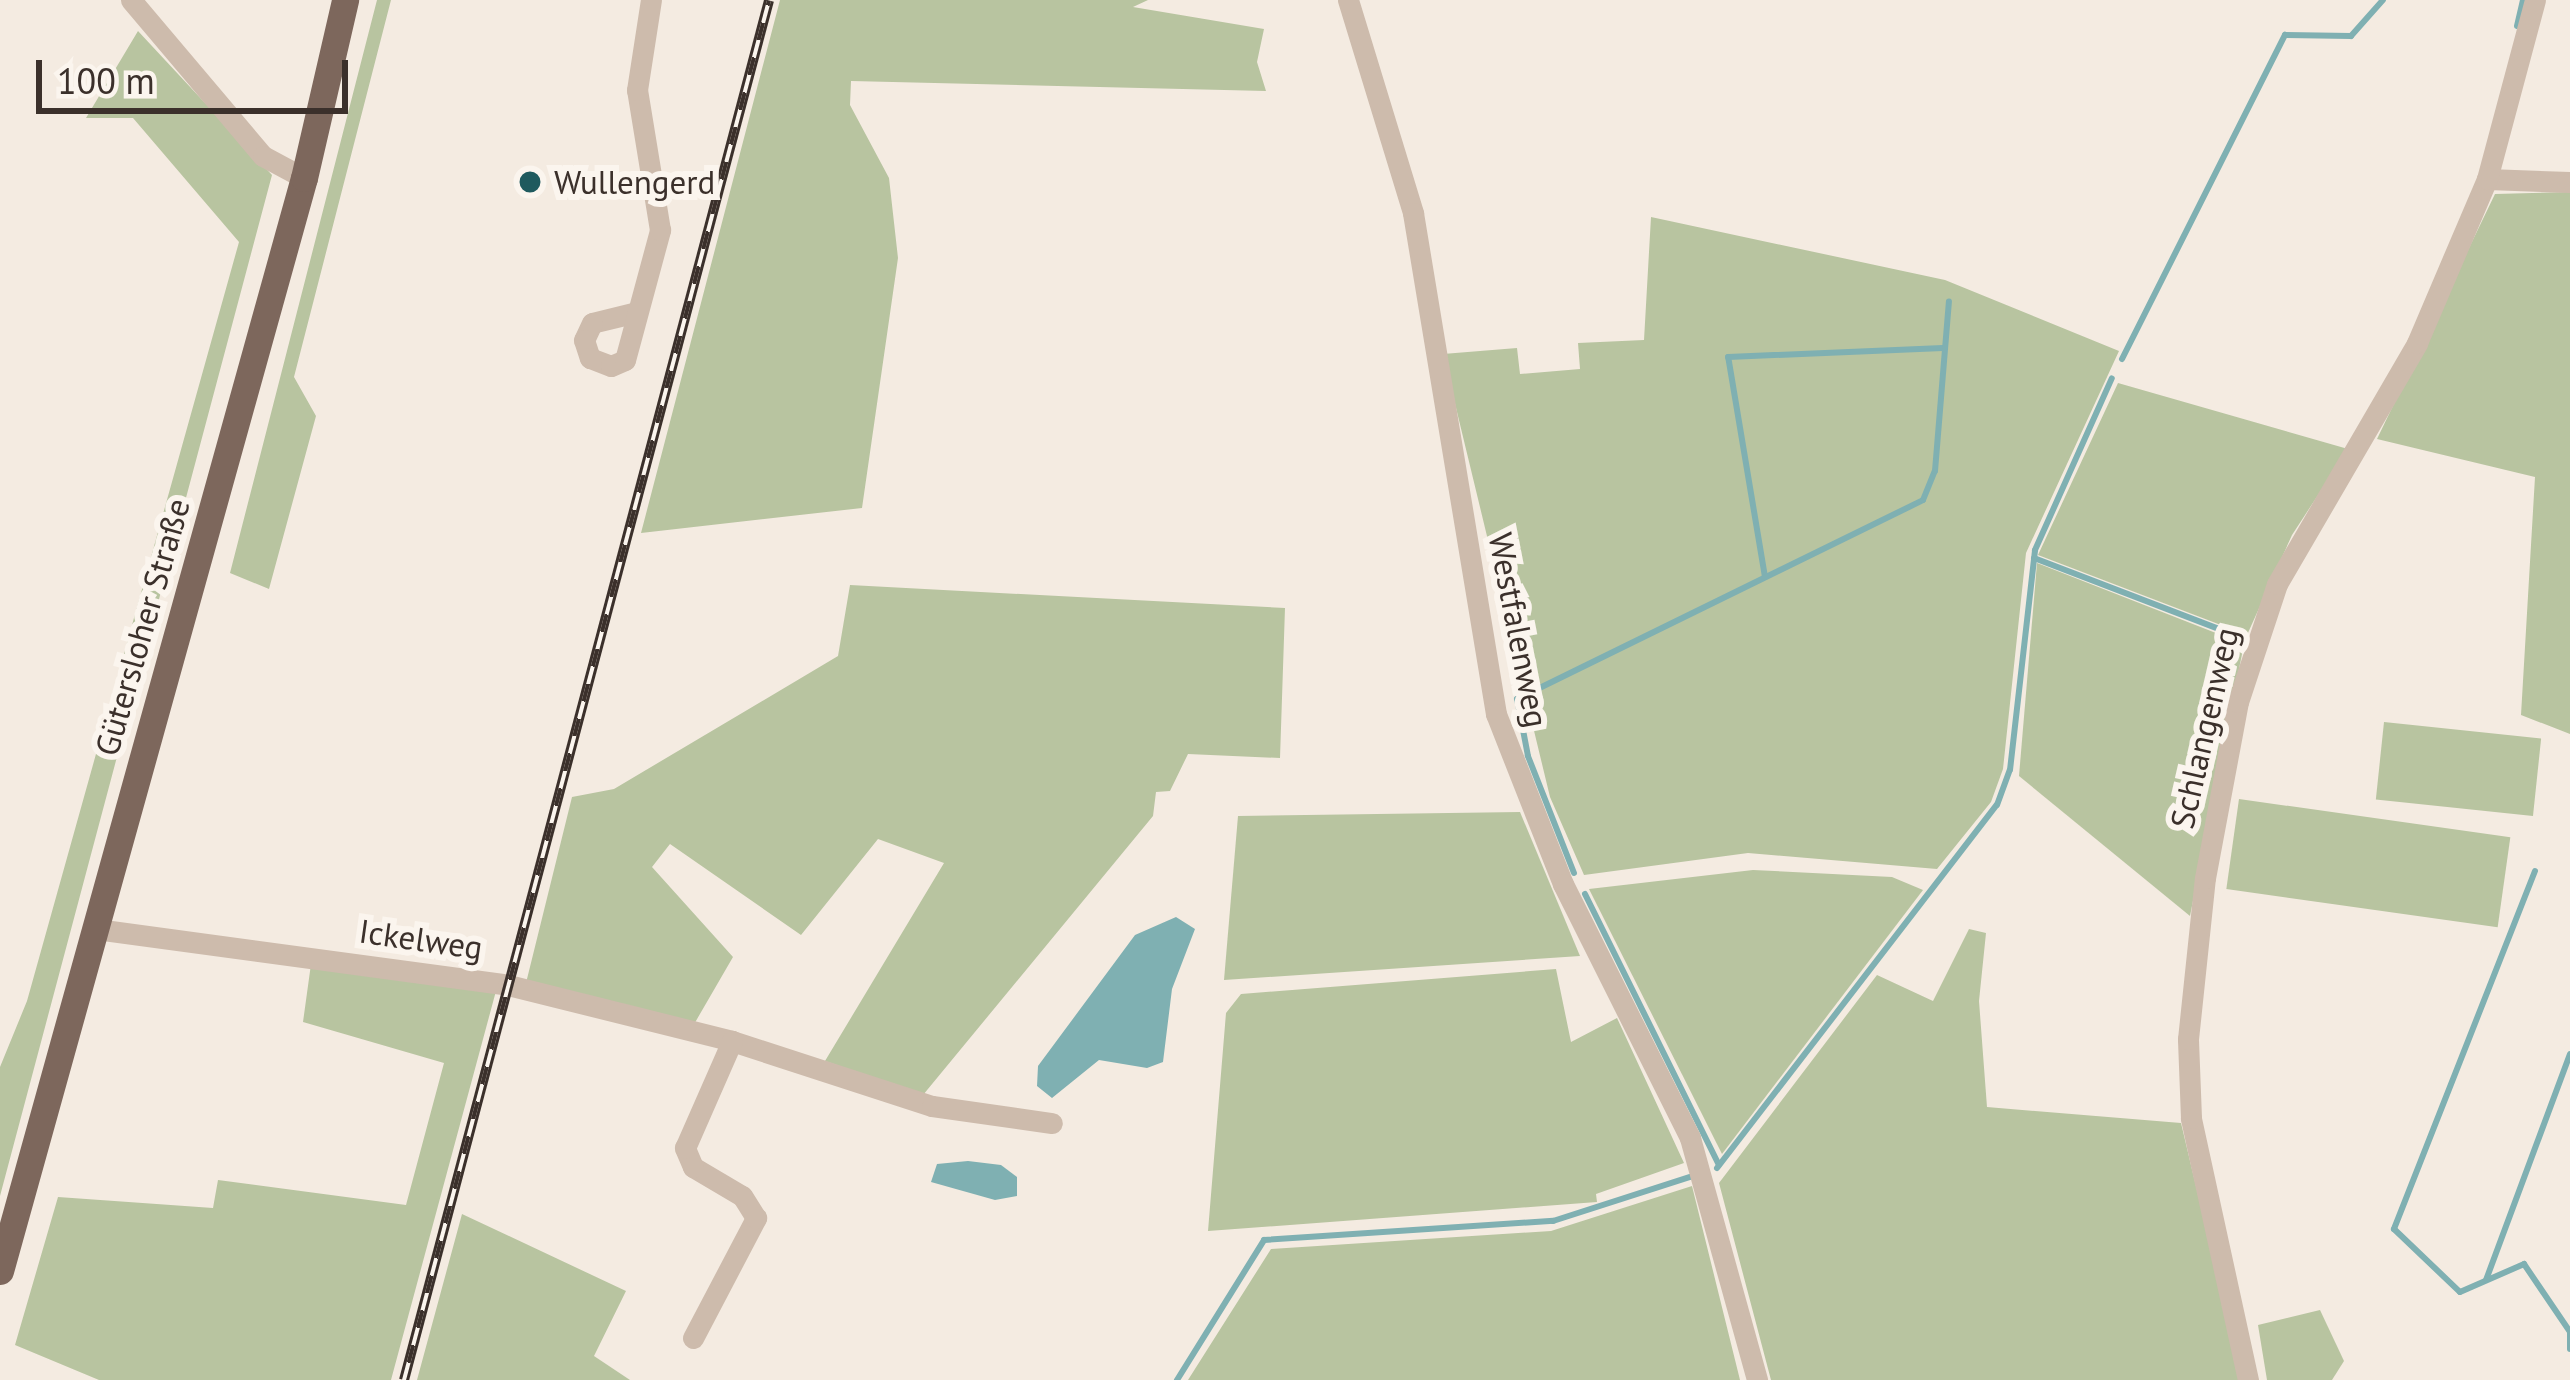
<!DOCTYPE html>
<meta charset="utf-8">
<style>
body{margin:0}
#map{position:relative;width:2570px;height:1380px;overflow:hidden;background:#f4ebe1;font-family:"PT Sans",sans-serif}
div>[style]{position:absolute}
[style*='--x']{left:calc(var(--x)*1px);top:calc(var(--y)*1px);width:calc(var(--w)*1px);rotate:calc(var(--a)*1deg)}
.green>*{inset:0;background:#b8c4a0;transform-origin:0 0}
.water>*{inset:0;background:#7fb0b2}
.stream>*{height:6px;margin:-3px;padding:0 3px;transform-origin:3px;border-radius:3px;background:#7fb0b2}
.minor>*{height:21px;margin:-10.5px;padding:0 10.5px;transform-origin:10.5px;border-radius:10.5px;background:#cdbbac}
.major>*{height:27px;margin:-13.5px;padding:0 13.5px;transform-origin:13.5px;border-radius:13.5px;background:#7d675c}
.rail>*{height:10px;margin-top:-5px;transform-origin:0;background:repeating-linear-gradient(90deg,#fbf5ee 0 18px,#3b302b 0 36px);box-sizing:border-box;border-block:3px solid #3b302b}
.dots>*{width:33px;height:33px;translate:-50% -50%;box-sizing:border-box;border:6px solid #fbf5ee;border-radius:50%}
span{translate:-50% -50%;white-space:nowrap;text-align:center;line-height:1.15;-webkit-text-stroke:12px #fbf5ee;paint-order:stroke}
.poi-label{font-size:33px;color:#3b302b}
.left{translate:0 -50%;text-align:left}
.street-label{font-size:33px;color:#3b302b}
.scale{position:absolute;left:36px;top:60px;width:312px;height:54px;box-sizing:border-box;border:6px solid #3b302b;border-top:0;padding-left:15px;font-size:36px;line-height:42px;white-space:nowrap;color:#3b302b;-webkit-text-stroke:9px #fbf5ee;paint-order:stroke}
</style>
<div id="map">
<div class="green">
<i style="clip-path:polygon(377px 0,391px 0,294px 377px,316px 416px,269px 589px,230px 573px)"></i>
<i style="clip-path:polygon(780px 0,1148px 0,1133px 7px,1264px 29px,1257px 62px,1266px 91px,851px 81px,850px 105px,889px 178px,898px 258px,862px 508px,641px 533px)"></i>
<i style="clip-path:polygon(138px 31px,272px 175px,0 1196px,0 1067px,27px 1001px,239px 242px,133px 118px,86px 118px)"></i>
<i style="clip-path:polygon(2570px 192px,2570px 734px,2521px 715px,2535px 477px,2377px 439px,2495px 194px)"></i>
<i style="clip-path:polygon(1651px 217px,1945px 280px,2119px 351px,2026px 553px,2003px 769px,1991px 802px,1937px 869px,1748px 853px,1584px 875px,1550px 797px,1443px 354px,1517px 348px,1520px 374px,1580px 369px,1578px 343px,1644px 340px)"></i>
<i style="clip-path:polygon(2118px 383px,2348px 449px,2292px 535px,2247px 635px,2038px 555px)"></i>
<i style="clip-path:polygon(2037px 563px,2244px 644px,2190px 916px,2019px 776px)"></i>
<i style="clip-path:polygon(850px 585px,1285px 608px,1280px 758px,1188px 754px,1170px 791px,1156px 792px,1153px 816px,923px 1095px,825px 1061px,944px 863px,878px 839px,801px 935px,670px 844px,652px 867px,733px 957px,693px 1026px,526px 983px,572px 797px,614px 789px,838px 656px)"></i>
<i style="left:2384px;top:722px;width:158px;height:78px;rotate:6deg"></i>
<i style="left:2239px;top:799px;width:274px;height:91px;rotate:8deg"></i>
<i style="clip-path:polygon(1520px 812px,1580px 956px,1224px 980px,1238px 816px)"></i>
<i style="clip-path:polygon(1753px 870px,1892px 877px,1923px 890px,1722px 1154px,1589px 889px)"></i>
<i style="clip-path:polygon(1969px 929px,1986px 933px,1979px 1001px,1987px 1107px,2181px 1123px,2242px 1380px,1771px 1380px,1719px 1183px,1877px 975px,1933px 1001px)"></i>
<i style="clip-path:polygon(311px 964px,496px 991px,391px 1380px,99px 1380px,15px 1345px,58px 1197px,213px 1208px,218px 1180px,406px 1205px,444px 1063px,303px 1022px)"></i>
<i style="clip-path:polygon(1556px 969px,1571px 1042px,1617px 1018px,1684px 1163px,1596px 1194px,1597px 1202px,1208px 1231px,1226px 1013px,1241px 994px)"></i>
<i style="clip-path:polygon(1692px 1186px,1740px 1380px,1188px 1380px,1271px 1249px,1551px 1231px)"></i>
<i style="clip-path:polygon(462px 1214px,626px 1291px,594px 1356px,630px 1380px,417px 1380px)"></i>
<i style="clip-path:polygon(2320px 1310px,2344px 1361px,2332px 1380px,2267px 1380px,2258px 1325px)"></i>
</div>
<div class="water">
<i style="clip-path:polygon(1176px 917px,1195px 929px,1172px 989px,1163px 1062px,1147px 1068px,1099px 1060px,1052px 1098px,1037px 1086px,1038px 1066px,1135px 935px)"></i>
<i style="clip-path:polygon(968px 1161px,1001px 1165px,1017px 1177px,1017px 1196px,995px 1200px,931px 1182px,937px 1164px)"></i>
</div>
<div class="stream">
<i style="--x:2517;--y:26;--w:27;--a:-77"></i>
<i style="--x:2122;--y:359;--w:363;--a:-63.3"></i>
<i style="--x:2285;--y:35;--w:66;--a:0.9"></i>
<i style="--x:2351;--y:36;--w:48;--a:-48.4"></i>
<i style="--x:2034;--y:558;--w:209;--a:21"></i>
<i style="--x:1765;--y:577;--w:223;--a:-99.5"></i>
<i style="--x:1728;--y:357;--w:215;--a:-2.4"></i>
<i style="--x:2535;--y:871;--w:385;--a:111.5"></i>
<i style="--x:2394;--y:1229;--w:91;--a:43.7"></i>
<i style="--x:2460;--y:1292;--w:70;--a:-23.6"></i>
<i style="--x:2524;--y:1264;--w:82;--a:55.9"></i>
<i style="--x:1574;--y:873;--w:126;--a:-111.5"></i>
<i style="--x:1528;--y:756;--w:58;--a:-100.9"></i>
<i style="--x:1517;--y:699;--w:452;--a:-26.1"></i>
<i style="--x:1923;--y:500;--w:31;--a:-68"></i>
<i style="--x:1935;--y:471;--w:170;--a:-85.3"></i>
<i style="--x:1585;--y:894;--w:302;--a:63.7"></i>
<i style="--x:1717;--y:1168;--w:458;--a:-52.4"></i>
<i style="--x:1997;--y:805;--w:37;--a:-70"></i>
<i style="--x:2010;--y:770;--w:221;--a:-83.5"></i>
<i style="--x:2035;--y:550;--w:188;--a:-65.9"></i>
<i style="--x:2486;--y:1280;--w:241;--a:-69.6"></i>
<i style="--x:2570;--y:1331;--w:18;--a:90"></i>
<i style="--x:1177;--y:1380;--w:165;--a:-58.1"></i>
<i style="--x:1264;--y:1240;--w:290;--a:-3.8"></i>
<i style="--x:1553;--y:1221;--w:144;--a:-17.8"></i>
</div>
<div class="minor">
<i style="--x:131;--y:0;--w:204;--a:49.8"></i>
<i style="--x:263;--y:156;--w:47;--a:28.2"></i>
<i style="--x:1348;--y:0;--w:223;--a:73"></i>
<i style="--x:1413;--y:213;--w:508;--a:80.59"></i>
<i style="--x:1496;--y:714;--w:183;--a:68.5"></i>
<i style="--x:1563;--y:884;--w:284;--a:63.4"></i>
<i style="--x:1690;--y:1138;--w:251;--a:74.5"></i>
<i style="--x:2487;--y:179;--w:83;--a:2.1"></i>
<i style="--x:637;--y:312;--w:46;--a:166.3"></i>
<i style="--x:592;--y:323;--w:19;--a:115"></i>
<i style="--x:584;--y:340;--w:19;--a:72"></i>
<i style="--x:590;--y:358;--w:22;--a:21"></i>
<i style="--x:611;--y:366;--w:15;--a:-23"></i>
<i style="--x:625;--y:360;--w:135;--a:-74.9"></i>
<i style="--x:660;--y:230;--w:142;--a:-99.3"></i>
<i style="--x:637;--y:90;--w:91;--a:-81.2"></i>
<i style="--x:96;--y:929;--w:416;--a:7.7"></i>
<i style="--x:508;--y:985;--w:231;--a:14"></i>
<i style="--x:732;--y:1041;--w:210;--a:18"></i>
<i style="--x:932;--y:1106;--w:121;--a:8.1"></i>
<i style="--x:693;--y:1338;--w:136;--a:-62.3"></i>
<i style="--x:756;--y:1218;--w:26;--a:-122"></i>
<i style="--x:742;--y:1196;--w:57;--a:-149.4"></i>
<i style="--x:693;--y:1167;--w:21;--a:-113"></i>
<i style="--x:685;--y:1148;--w:117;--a:-66.3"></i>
<i style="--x:2248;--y:1380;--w:268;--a:-102.3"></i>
<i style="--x:2191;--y:1118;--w:79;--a:-92.2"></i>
<i style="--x:2188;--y:1039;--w:162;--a:-84"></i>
<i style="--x:2205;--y:878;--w:179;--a:-79.4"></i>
<i style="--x:2238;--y:702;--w:124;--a:-71.7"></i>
<i style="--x:2277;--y:584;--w:279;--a:-59.8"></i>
<i style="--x:2417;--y:343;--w:178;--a:-66.9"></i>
<i style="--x:2487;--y:179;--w:185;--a:-75"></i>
</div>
<div class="major">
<i style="--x:0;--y:1271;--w:1134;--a:-74.46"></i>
<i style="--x:304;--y:178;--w:183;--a:-77"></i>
</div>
<div class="rail">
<i style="--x:404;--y:1380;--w:1427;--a:-75.18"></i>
</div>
<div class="dots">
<i style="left:530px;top:182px;background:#1f5a5e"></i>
</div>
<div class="poi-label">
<span class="left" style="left:554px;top:182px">Wullengerd</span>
</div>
<div class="street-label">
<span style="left:142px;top:627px;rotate:-74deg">Gütersloher Straße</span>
<span style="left:1519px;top:630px;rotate:79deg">Westfalenweg</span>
<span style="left:2204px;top:728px;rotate:-77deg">Schlangenweg</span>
<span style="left:421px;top:939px;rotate:8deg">Ickelweg</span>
</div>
<div class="scale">100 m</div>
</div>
